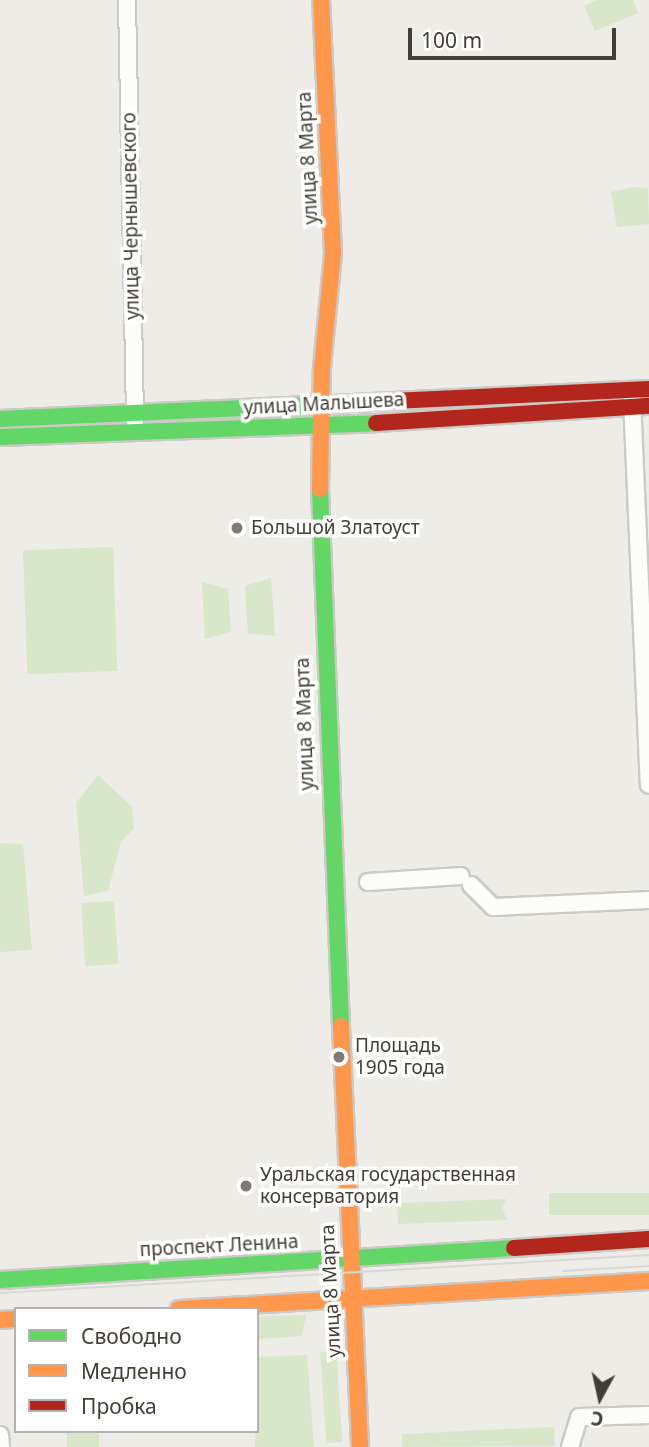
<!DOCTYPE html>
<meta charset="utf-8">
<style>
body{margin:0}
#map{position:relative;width:649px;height:1447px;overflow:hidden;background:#edece7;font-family:"Noto Sans",sans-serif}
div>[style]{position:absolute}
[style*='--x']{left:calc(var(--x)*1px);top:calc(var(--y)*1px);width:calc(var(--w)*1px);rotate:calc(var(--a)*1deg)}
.green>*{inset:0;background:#d8e6c9;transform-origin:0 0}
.roads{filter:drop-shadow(2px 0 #cbcac5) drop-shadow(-2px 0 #cbcac5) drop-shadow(0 2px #cbcac5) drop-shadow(0 -2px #cbcac5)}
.street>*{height:16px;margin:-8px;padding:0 8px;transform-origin:8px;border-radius:8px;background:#fcfcfb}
.fast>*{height:16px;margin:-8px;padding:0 8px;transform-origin:8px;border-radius:8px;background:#63d668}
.slow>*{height:16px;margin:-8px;padding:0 8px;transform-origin:8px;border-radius:8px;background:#ff974d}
.jam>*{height:16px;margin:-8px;padding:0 8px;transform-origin:8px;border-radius:8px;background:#b3261e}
.tram>*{height:2px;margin:-1px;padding:0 1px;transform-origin:1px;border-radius:1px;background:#d8d8d7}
.dots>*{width:19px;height:19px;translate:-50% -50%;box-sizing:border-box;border:4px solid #fff;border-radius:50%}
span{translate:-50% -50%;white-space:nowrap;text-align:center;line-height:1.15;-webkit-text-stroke:7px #fff;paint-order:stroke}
.street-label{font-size:19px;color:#423e35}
.poi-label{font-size:19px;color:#423e35}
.left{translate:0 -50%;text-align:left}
.legend{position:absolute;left:14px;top:1307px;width:245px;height:126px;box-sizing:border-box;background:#fff;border:2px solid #b3b2ae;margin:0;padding:9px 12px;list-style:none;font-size:21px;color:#423e35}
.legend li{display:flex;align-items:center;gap:14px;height:35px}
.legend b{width:35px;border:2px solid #b3b2ae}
.north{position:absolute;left:565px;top:1363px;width:70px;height:70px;-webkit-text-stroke:5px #fff;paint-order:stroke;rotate:188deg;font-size:19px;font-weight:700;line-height:28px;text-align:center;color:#423e35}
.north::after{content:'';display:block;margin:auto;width:24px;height:32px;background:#423e35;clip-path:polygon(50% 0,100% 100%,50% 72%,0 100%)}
.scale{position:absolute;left:408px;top:28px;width:208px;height:32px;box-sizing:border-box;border:4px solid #423e35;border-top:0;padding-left:9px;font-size:21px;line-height:24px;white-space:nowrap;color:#423e35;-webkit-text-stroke:5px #fff;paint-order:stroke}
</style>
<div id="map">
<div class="green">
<i style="clip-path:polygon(597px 0,633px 0,638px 13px,595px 31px,584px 6px)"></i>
<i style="clip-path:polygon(634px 187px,648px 188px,649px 224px,617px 227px,611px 192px)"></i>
<i style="left:113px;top:547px;width:124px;height:90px;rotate:88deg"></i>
<i style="clip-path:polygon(271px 578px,275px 636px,248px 633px,245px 586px)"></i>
<i style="clip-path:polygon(202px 582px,228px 589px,231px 632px,205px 639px)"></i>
<i style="clip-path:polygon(98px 775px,132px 807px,134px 828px,121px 842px,108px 891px,84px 896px,76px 803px)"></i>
<i style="clip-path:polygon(0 843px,23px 844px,32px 950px,0 952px)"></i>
<i style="left:114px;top:901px;width:63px;height:33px;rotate:86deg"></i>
<i style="left:649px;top:1193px;width:22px;height:100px;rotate:90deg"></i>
<i style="clip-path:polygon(506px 1199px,502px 1208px,507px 1220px,398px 1224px,397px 1203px)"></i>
<i style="clip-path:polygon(306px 1315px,302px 1336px,257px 1339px,257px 1317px)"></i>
<i style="left:336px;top:1351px;width:91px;height:16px;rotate:86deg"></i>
<i style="clip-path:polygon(307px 1355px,314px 1447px,255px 1447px,257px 1357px)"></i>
<i style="clip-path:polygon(554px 1427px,555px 1446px,402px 1447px,402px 1434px)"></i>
<i style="left:67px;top:1431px;width:32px;height:16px"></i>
</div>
<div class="roads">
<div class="street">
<i style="--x:127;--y:0;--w:421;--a:88.9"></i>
<i style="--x:632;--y:399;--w:386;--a:87.5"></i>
<i style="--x:368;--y:882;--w:93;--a:-3.7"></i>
<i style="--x:471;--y:885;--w:31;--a:45"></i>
<i style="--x:493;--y:907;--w:156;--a:-2.6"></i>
<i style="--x:0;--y:1435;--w:12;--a:85"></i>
<i style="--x:570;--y:1447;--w:31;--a:-73"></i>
<i style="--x:579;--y:1417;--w:70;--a:-1.6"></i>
</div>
<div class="fast">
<i style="--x:0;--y:419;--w:371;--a:-2.6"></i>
<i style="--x:0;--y:437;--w:376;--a:-2.1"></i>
<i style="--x:320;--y:489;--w:537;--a:87.76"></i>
<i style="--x:0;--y:1280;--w:515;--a:-3.56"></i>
</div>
<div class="slow">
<i style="--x:320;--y:489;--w:121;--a:-89.1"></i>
<i style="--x:322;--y:368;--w:116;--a:-84.5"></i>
<i style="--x:333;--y:253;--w:253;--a:-92.7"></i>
<i style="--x:341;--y:1026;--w:421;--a:87.4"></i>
<i style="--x:179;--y:1309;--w:471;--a:-3.4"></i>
<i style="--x:0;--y:1320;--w:16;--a:-4"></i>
</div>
<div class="jam">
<i style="--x:371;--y:402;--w:278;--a:-2.7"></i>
<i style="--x:376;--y:423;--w:274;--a:-3.6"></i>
<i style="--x:514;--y:1248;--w:135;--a:-3.8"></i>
</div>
</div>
<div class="tram">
<i style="--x:563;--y:1271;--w:86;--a:-3.3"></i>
<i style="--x:0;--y:1293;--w:650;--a:-3.35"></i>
</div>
<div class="dots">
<i style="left:237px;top:528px;background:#7e7b73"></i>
<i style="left:339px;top:1057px;background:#7e7b73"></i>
<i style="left:246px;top:1186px;background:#7e7b73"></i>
</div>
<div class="street-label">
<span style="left:308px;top:158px;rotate:-93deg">улица 8 Марта</span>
<span style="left:131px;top:216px;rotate:-91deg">улица Чернышевского</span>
<span style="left:324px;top:404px;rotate:-3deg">улица Малышева</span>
<span style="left:305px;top:724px;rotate:-92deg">улица 8 Марта</span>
<span style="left:219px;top:1246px;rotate:-3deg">проспект Ленина</span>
<span style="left:331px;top:1291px;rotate:-93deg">улица 8 Марта</span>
</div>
<div class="poi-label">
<span class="left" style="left:251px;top:528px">Большой Златоуст</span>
<span class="left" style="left:355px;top:1057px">Площадь<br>1905 года</span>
<span class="left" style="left:260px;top:1186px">Уральская государственная<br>консерватория</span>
</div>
<ul class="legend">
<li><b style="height:9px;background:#63d668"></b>Свободно</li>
<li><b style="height:9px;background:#ff974d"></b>Медленно</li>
<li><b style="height:9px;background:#b3261e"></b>Пробка</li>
</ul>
<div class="north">С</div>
<div class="scale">100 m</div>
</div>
